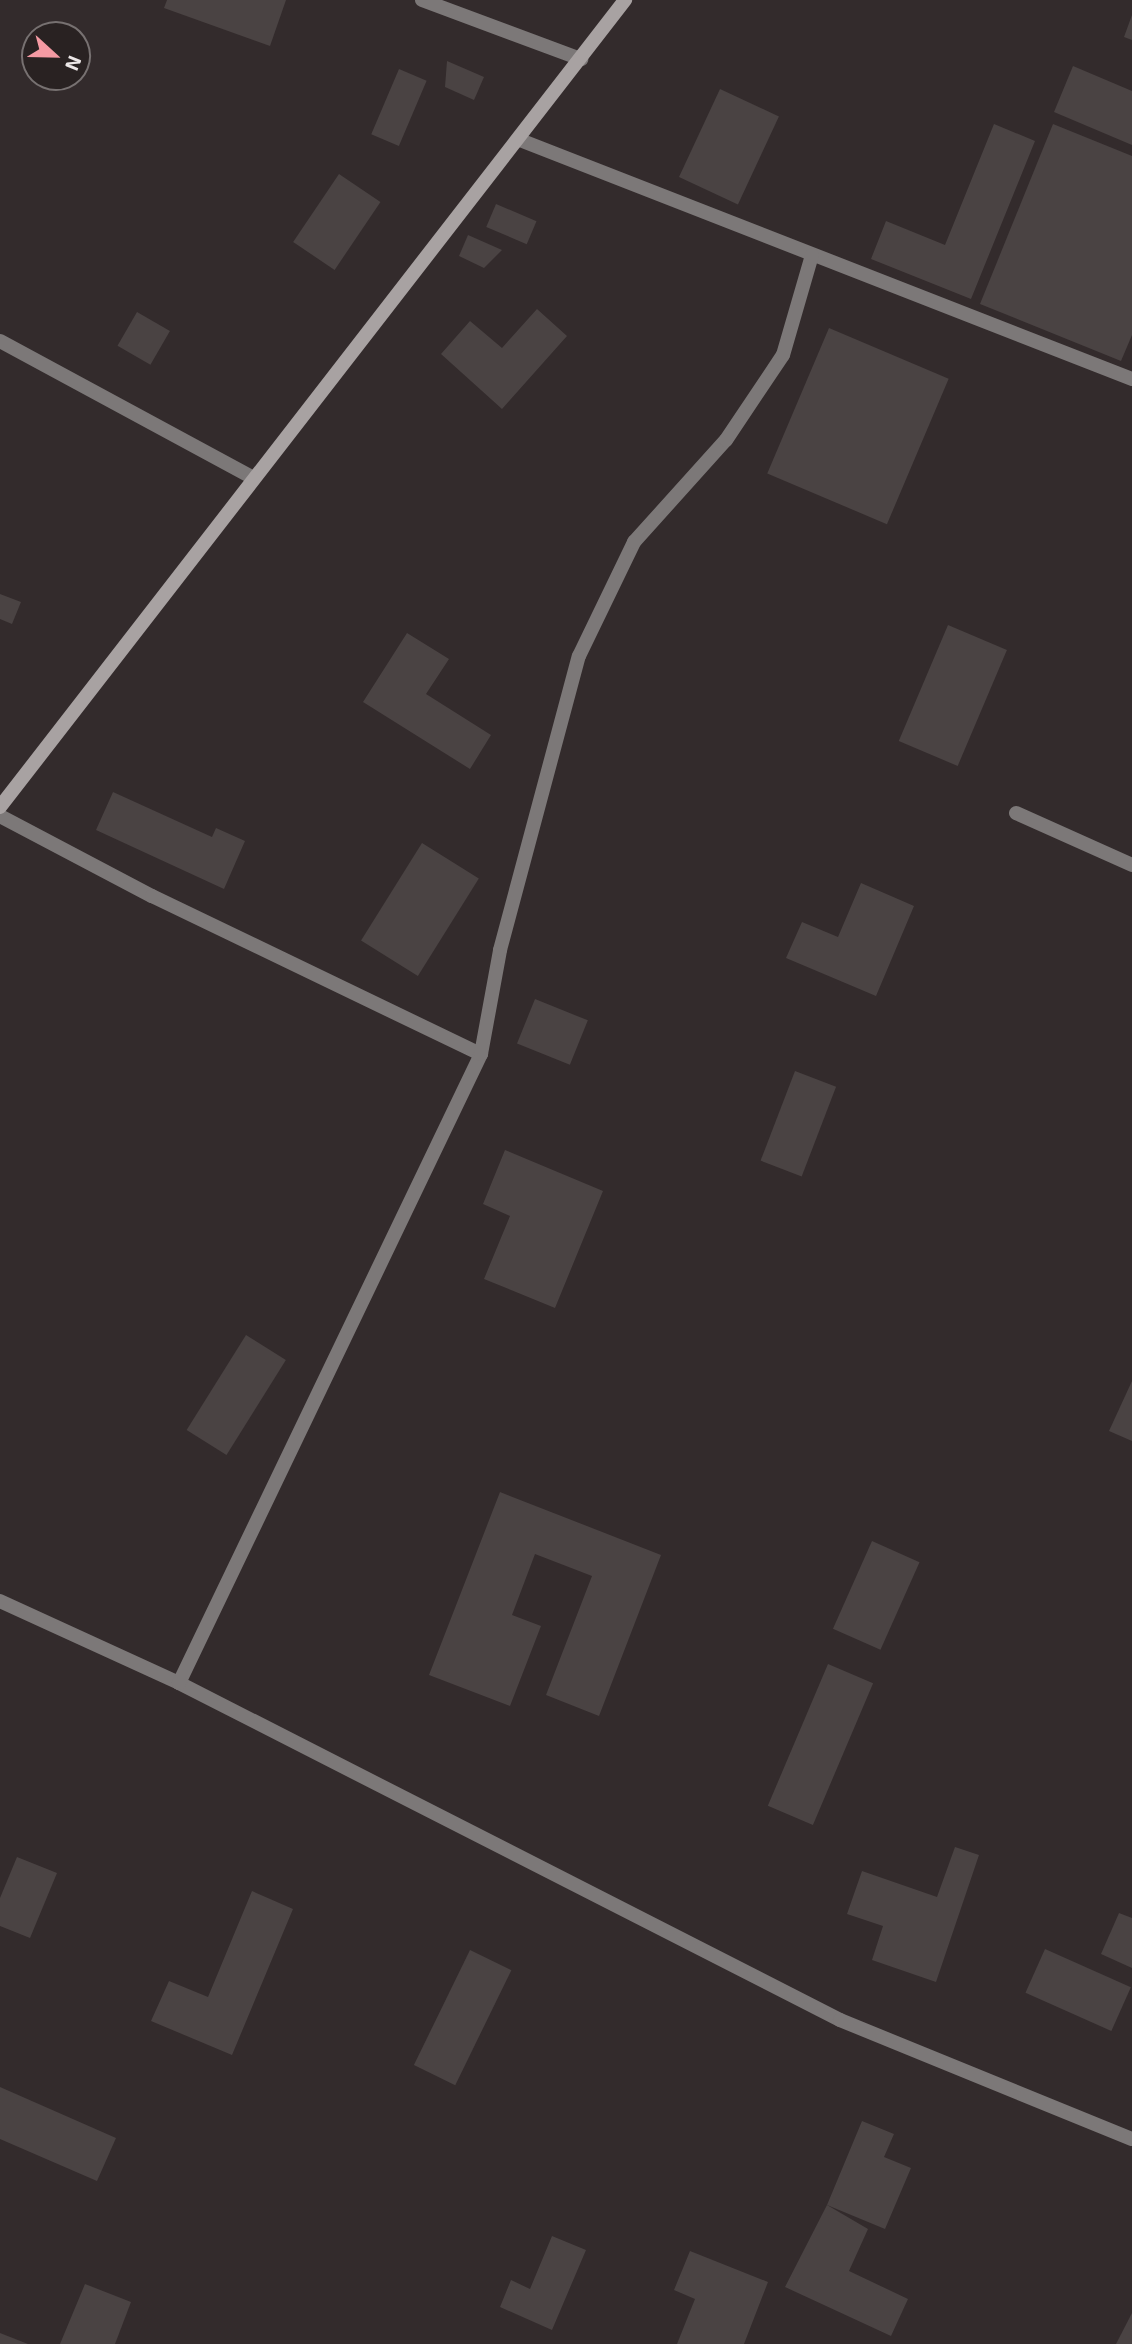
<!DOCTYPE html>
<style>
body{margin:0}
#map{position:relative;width:1132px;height:2344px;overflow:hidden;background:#332b2c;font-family:"Exo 2",sans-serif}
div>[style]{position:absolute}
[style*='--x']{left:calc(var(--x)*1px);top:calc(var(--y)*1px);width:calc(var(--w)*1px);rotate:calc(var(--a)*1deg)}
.building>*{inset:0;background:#4a4343;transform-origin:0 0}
.street>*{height:14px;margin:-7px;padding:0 7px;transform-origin:7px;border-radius:7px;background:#7c7878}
.secondary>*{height:14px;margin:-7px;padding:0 7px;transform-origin:7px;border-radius:7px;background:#a8a2a2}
span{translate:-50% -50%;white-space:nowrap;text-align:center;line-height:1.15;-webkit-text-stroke:6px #292222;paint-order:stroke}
.north{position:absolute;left:21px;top:21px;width:70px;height:70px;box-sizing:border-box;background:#292222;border:2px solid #777171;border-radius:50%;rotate:112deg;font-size:19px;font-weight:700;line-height:28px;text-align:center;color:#ece7e7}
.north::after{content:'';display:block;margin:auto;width:24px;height:32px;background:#f49aa3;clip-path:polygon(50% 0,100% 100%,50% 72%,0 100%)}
</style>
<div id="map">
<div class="building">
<i style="clip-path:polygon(167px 0,286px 0,270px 46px,164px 8px)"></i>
<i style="clip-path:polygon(1132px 15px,1132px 40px,1124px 37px)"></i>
<i style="clip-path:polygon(447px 61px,484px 77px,474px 100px,445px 87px)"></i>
<i style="clip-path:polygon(1073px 66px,1132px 91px,1132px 145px,1054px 112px)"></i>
<i style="left:399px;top:69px;width:30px;height:71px;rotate:23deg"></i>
<i style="left:720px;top:89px;width:65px;height:97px;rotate:25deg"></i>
<i style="clip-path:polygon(994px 124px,1035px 141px,971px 299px,871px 259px,886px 221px,945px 245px)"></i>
<i style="clip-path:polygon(1053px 124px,1132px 156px,1132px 335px,1121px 361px,980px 304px)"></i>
<i style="left:339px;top:174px;width:50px;height:82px;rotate:34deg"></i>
<i style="left:496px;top:204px;width:44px;height:25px;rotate:23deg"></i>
<i style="clip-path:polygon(468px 235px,502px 250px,484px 268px,459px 256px)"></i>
<i style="clip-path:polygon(537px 309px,567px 336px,502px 409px,441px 354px,470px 321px,502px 348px)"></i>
<i style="left:137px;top:312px;width:38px;height:39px;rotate:30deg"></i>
<i style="left:829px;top:328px;width:130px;height:158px;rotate:23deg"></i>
<i style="clip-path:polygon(0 594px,21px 602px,12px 624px,0 619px)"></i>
<i style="left:948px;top:625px;width:64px;height:126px;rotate:23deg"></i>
<i style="clip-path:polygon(407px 633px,449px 659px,426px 694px,491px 735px,470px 769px,363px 702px)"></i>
<i style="clip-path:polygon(113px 792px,212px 837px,216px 828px,245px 841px,224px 889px,96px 830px)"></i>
<i style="left:422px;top:843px;width:67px;height:115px;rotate:32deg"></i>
<i style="clip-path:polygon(861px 883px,914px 906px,876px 996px,786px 958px,802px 922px,838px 937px)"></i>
<i style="left:535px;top:999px;width:57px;height:48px;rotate:22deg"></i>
<i style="left:795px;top:1071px;width:44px;height:96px;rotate:21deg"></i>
<i style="clip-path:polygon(505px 1150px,603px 1191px,555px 1308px,484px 1279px,510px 1216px,483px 1204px)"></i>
<i style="left:246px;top:1335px;width:47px;height:112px;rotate:32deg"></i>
<i style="clip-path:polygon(1132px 1381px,1132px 1441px,1109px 1431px)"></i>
<i style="clip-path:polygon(500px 1492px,661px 1555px,599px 1716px,546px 1695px,592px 1576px,535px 1554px,512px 1615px,541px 1626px,510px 1706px,429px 1675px)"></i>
<i style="left:872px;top:1541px;width:52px;height:96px;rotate:24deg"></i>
<i style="left:828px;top:1664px;width:49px;height:154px;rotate:23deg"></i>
<i style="clip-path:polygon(955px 1847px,979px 1855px,936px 1982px,872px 1960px,883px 1926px,847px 1914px,862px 1871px,937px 1897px)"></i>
<i style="clip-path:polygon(17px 1857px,57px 1873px,30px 1938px,0 1926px,0 1898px)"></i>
<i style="clip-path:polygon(252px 1891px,293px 1909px,232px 2055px,151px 2021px,169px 1981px,208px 1997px)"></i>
<i style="clip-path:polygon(1119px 1913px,1132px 1918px,1132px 1968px,1101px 1954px)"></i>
<i style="left:1045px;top:1949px;width:94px;height:48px;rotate:24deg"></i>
<i style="left:470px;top:1950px;width:46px;height:128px;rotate:26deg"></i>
<i style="clip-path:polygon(0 2087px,116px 2138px,97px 2181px,0 2139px)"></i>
<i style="clip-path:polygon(862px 2121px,894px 2134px,884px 2157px,911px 2168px,885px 2229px,827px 2205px)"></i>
<i style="clip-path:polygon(827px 2205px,868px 2229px,849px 2271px,908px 2299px,891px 2336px,785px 2287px)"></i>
<i style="clip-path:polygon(552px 2236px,586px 2250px,552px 2330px,500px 2307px,511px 2280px,530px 2289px)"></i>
<i style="clip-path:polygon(690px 2251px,768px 2282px,744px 2344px,677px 2344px,695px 2299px,674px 2290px)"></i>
<i style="clip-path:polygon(85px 2284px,131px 2302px,115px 2344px,60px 2344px)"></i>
<i style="clip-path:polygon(1132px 2313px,1132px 2344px,1116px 2344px)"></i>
<i style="clip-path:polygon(0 2333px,28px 2344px,0 2344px)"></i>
</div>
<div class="street">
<i style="--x:422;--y:0;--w:170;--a:20.4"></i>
<i style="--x:520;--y:140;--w:657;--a:21.33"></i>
<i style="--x:0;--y:341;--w:286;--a:28.4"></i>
<i style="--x:1016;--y:813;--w:127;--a:24.1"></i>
<i style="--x:0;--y:816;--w:172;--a:27.8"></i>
<i style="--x:152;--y:896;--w:365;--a:25.7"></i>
<i style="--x:0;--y:1601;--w:197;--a:24.6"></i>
<i style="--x:179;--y:1683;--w:742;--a:27.01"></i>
<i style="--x:840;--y:2020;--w:315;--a:22.2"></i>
<i style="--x:179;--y:1683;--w:698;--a:-64.35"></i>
<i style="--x:481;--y:1054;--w:106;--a:-79.6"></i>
<i style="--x:500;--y:950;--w:304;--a:-75"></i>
<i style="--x:579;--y:656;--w:127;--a:-64.2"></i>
<i style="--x:634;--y:542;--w:137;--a:-48"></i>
<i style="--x:726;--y:440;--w:102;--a:-56.2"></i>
<i style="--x:783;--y:355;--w:104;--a:-73.8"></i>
</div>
<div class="secondary">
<i style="--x:0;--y:807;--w:1021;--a:-52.24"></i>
</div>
<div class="north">N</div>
</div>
